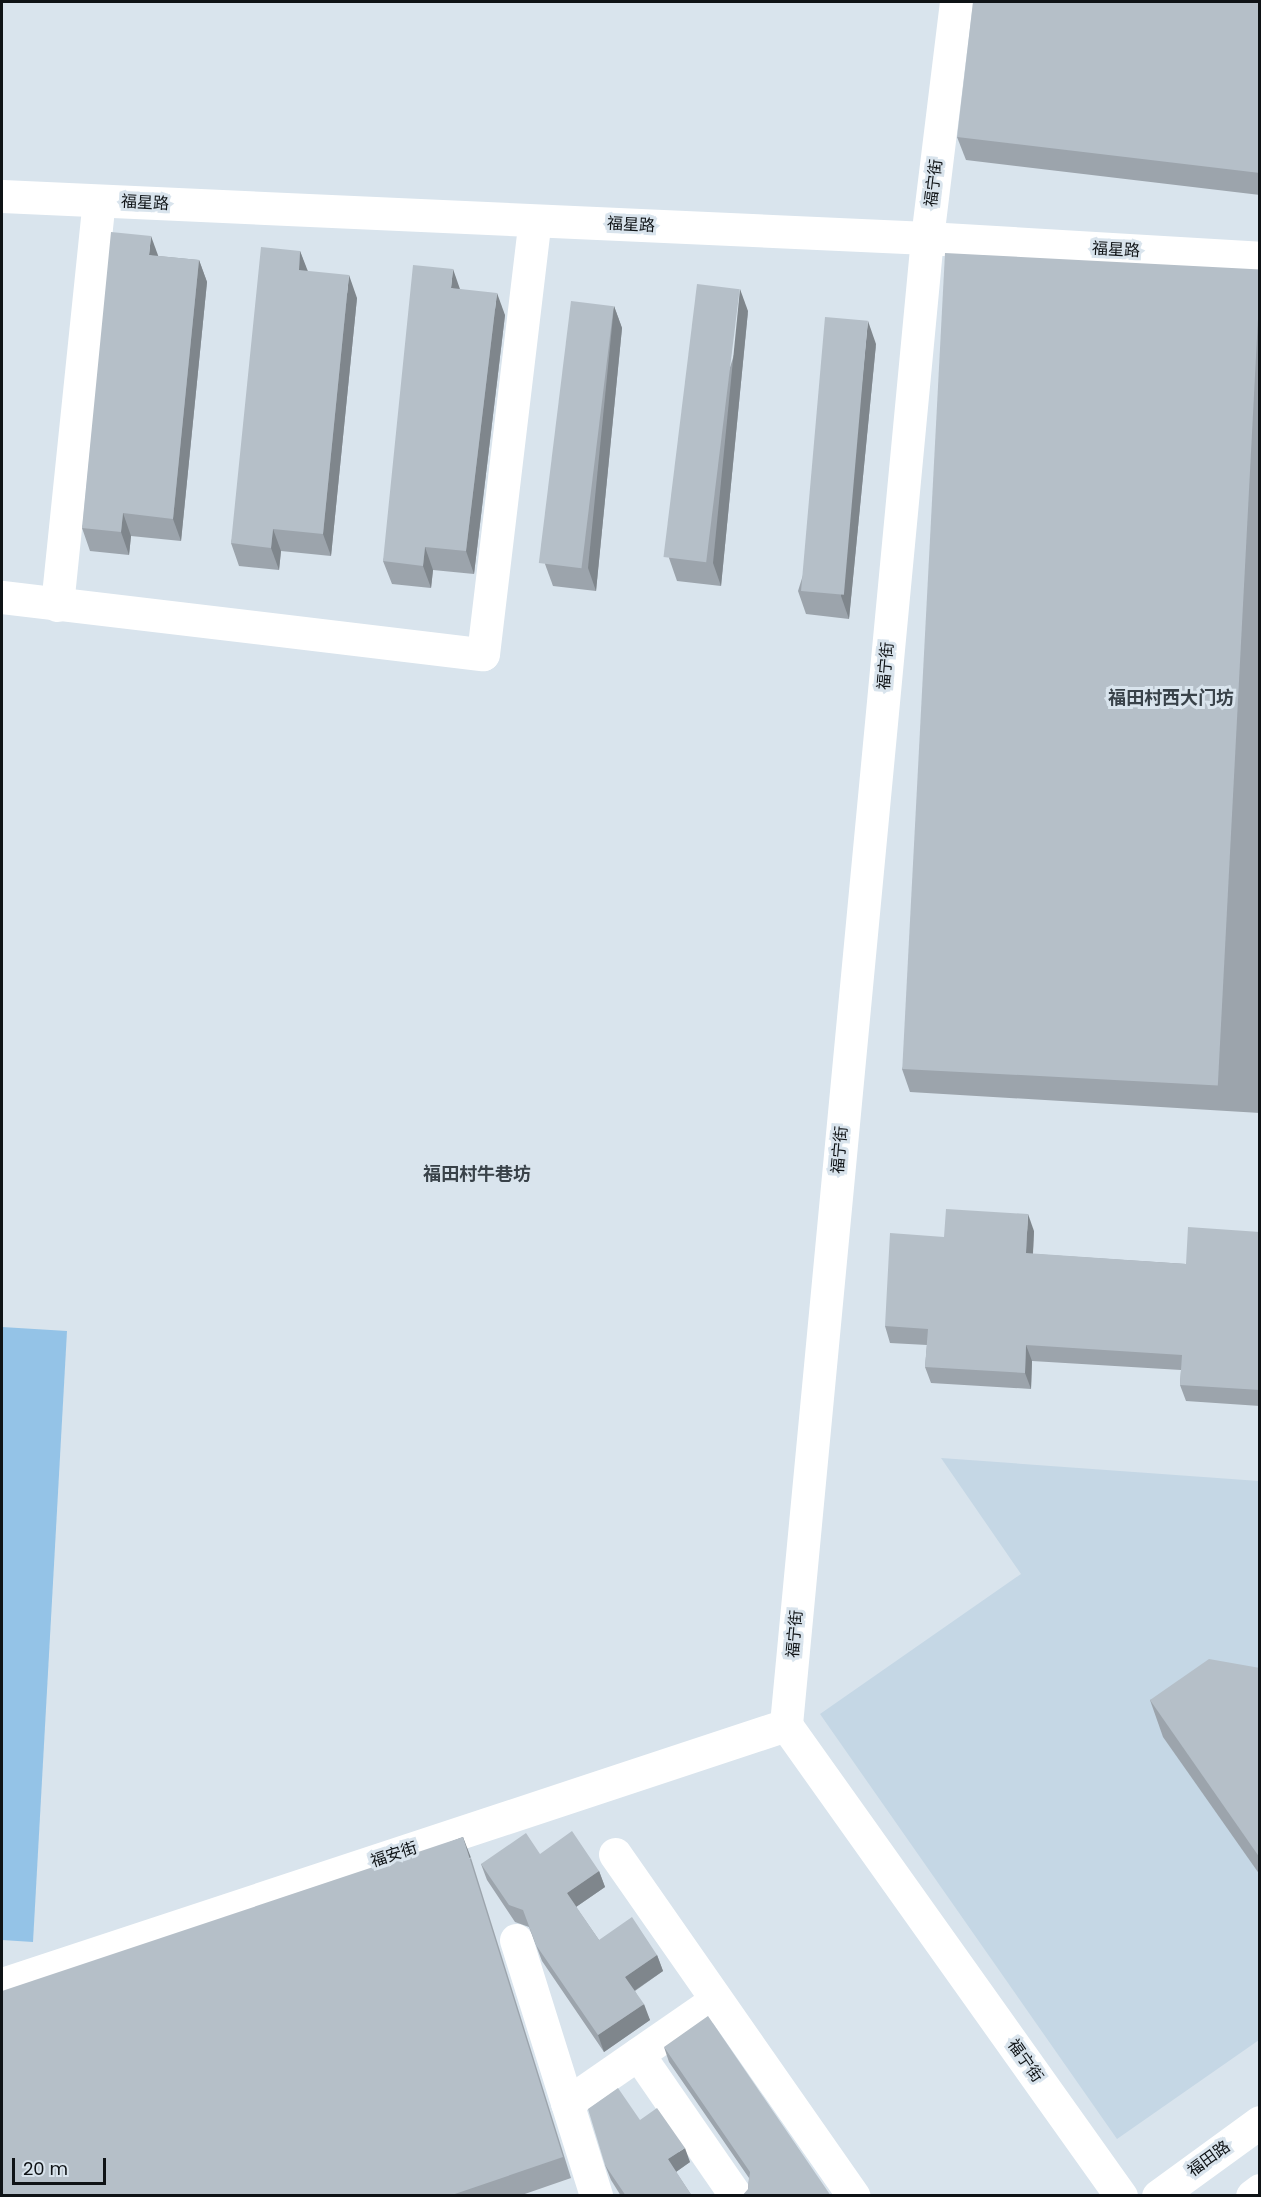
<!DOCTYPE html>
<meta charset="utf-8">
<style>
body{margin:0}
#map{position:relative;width:1261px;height:2197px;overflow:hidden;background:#d9e4ed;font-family:Poppins,"Noto Sans SC",sans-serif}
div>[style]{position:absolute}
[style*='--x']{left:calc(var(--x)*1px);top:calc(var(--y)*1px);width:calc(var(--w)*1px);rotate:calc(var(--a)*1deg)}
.built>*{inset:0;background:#c5d7e5}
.green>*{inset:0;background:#94c3e7}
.minor>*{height:33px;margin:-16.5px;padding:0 16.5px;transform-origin:16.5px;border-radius:16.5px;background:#fff}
.tertiary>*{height:33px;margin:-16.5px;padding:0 16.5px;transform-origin:16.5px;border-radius:16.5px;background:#fff}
.secondary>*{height:33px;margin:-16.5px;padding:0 16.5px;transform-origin:16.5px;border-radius:16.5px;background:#fff}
.wall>*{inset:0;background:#9ca4ac}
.shaded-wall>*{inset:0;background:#7f868c;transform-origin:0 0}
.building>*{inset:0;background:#b5bfc8;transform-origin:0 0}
span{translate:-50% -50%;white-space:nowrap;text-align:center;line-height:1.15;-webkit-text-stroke:6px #d9e4ed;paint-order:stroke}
.street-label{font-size:16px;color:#0f1316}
.neighbourhood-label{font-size:18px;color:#394249;font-weight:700}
.frame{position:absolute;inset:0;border:3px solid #0f1316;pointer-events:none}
.scale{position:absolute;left:12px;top:2158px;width:94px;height:27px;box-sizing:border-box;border:3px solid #0f1316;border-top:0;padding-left:8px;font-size:18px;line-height:21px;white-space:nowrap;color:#0f1316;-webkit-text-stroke:4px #d9e4ed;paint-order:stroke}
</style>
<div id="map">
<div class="built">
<i style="clip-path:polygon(941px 1458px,1259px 1481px,1259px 2040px,1117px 2139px,820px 1714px,1021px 1574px)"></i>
</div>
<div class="green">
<i style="clip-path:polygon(2px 1327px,67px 1331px,33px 1942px,2px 1940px)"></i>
</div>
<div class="minor">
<i style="--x:927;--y:238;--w:238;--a:-83"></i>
<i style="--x:2;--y:597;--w:484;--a:6.8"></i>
<i style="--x:483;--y:654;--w:436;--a:-83.2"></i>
<i style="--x:57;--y:605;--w:406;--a:-84.1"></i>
<i style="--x:615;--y:1854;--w:417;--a:55.1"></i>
<i style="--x:516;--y:1940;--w:268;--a:72.6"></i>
<i style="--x:638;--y:2054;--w:173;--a:55.4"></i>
<i style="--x:567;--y:2103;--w:181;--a:-34.7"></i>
</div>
<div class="tertiary">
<i style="--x:927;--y:238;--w:1494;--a:95.42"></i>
<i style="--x:786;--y:1725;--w:578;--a:54.58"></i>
<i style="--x:2;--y:1984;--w:826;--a:-18.28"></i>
</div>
<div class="secondary">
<i style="--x:2;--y:196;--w:926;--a:2.6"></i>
<i style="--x:927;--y:238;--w:334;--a:3.4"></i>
<i style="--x:1158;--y:2196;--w:126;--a:-36"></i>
<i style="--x:1252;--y:2196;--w:10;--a:-37"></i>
</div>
<div class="wall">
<i style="clip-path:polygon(1260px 2px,1260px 195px,966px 160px,957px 137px)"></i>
<i style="clip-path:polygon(300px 251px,307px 271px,357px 298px,331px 556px,281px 551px,279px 570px,239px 566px,231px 543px)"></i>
<i style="clip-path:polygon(158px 256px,199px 260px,207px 282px,181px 541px,131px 536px,129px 555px,90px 551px,82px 528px)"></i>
<i style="clip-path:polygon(1260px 272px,1260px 1113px,910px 1092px,902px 1069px)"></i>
<i style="clip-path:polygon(460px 289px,505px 315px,474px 574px,433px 570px,431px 588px,392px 584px,383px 561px)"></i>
<i style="clip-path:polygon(614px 306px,622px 328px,596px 591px,553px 586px,545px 564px)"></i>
<i style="clip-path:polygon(748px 311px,721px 586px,677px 581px,669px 558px)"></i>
<i style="clip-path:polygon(876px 344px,849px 619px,806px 614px,798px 591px)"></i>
<i style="clip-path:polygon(1034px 1231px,1033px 1254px,1186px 1264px,1260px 1232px,1260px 1406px,1186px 1401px,1180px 1385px,1181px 1370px,1032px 1361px,1031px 1389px,931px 1383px,925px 1367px,927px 1345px,890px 1343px,885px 1326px,944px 1237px)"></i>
<i style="clip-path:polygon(1260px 1668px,1260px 1875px,1163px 1737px,1150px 1700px)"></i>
<i style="clip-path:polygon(540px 1854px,599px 1871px,605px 1887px,576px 1907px,599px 1940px,657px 1955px,663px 1971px,635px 1991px,650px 2020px,604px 2052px,542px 1961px,529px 1927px,515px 1922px,487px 1880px,481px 1864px)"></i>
<i style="clip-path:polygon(471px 1858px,571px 2178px,519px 2196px,2px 2196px)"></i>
<i style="clip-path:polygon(664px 2047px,831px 2196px,748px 2189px,749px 2178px,669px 2062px)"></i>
<i style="clip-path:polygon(640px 2120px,690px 2162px,676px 2172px,692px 2196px,621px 2196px,611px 2180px,605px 2165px)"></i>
</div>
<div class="shaded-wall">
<i style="clip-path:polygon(151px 236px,159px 258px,149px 255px)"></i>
<i style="clip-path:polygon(300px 251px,309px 274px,299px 270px)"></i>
<i style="clip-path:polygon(199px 260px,207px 282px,181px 541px,173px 519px)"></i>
<i style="clip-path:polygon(453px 269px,461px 292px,451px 288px)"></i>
<i style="clip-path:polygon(349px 275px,357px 298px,331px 556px,323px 534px)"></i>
<i style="clip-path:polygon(740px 289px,748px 311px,721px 586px,713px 563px)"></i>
<i style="clip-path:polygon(497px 293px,505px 315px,474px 574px,466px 551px)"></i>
<i style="clip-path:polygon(614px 306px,622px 328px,596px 591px,588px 568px)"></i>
<i style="clip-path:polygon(868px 321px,876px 344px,849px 619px,841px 596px)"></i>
<i style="clip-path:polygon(123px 513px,131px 536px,129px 555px,121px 532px)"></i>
<i style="clip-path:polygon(273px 529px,281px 551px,279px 570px,271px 548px)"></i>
<i style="clip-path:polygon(425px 547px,433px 570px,431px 588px,423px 566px)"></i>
<i style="clip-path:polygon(1028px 1214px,1034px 1231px,1032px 1270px,1026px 1253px)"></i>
<i style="clip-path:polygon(1026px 1345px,1032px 1361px,1031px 1389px,1025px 1373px)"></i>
<i style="left:463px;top:1837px;width:22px;height:335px;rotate:69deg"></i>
<i style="clip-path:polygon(599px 1871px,605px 1887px,573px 1909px,567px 1893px)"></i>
<i style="clip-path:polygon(657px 1955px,663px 1971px,631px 1993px,625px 1977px)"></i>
<i style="clip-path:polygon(644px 2004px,650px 2020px,604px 2052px,598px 2035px)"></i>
<i style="clip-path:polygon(685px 2148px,690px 2162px,673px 2174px,668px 2159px)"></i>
</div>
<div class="building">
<i style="clip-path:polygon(973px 2px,1260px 2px,1260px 173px,957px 137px)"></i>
<i style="clip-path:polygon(111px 232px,151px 236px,149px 255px,199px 260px,173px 519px,123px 513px,121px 532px,82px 528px)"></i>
<i style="clip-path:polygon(261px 247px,300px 251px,299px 270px,349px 275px,323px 534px,273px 529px,271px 548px,231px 543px)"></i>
<i style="left:945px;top:253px;width:316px;height:817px;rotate:3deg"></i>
<i style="clip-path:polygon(413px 265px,453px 269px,451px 288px,497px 293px,466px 551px,425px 547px,423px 566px,383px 561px)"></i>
<i style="left:697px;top:284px;width:43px;height:275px;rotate:7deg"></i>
<i style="left:571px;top:301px;width:43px;height:264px;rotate:7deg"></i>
<i style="left:825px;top:317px;width:43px;height:275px;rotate:5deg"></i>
<i style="clip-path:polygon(946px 1209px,1028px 1214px,1026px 1253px,1186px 1264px,1188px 1227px,1260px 1232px,1260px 1390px,1180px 1385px,1182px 1355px,1026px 1345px,1025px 1373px,925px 1367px,928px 1329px,885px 1326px,890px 1233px,944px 1237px)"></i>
<i style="clip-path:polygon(1209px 1659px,1260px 1668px,1260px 1858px,1150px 1700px)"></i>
<i style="clip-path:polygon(572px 1831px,599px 1871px,567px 1893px,599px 1940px,632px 1917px,657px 1955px,625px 1977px,644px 2004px,598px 2035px,536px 1945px,523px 1910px,509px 1905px,481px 1864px,526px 1833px,540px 1854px)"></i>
<i style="clip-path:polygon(463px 1837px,563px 2157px,449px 2196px,2px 2196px,2px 1991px)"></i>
<i style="clip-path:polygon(708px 2016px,831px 2196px,742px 2196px,748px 2189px,750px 2172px,664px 2047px)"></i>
<i style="clip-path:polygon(618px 2088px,640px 2120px,657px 2108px,685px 2148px,668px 2159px,692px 2196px,626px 2196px,605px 2165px,588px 2109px)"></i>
</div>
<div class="street-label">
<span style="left:934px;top:183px;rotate:-83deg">福宁街</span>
<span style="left:145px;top:203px;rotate:3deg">福星路</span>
<span style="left:631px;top:225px;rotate:3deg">福星路</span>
<span style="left:1116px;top:250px;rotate:3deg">福星路</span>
<span style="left:886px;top:666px;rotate:-85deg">福宁街</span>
<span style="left:840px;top:1150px;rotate:-85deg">福宁街</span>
<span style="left:795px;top:1634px;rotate:-85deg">福宁街</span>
<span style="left:394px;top:1855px;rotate:-18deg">福安街</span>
<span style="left:1025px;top:2061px;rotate:55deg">福宁街</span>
<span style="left:1209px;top:2159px;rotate:-36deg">福田路</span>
</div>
<div class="neighbourhood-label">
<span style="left:1171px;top:698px">福田村西大门坊</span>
<span style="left:477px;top:1174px">福田村牛巷坊</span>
</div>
<div class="frame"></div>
<div class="scale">20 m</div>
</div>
